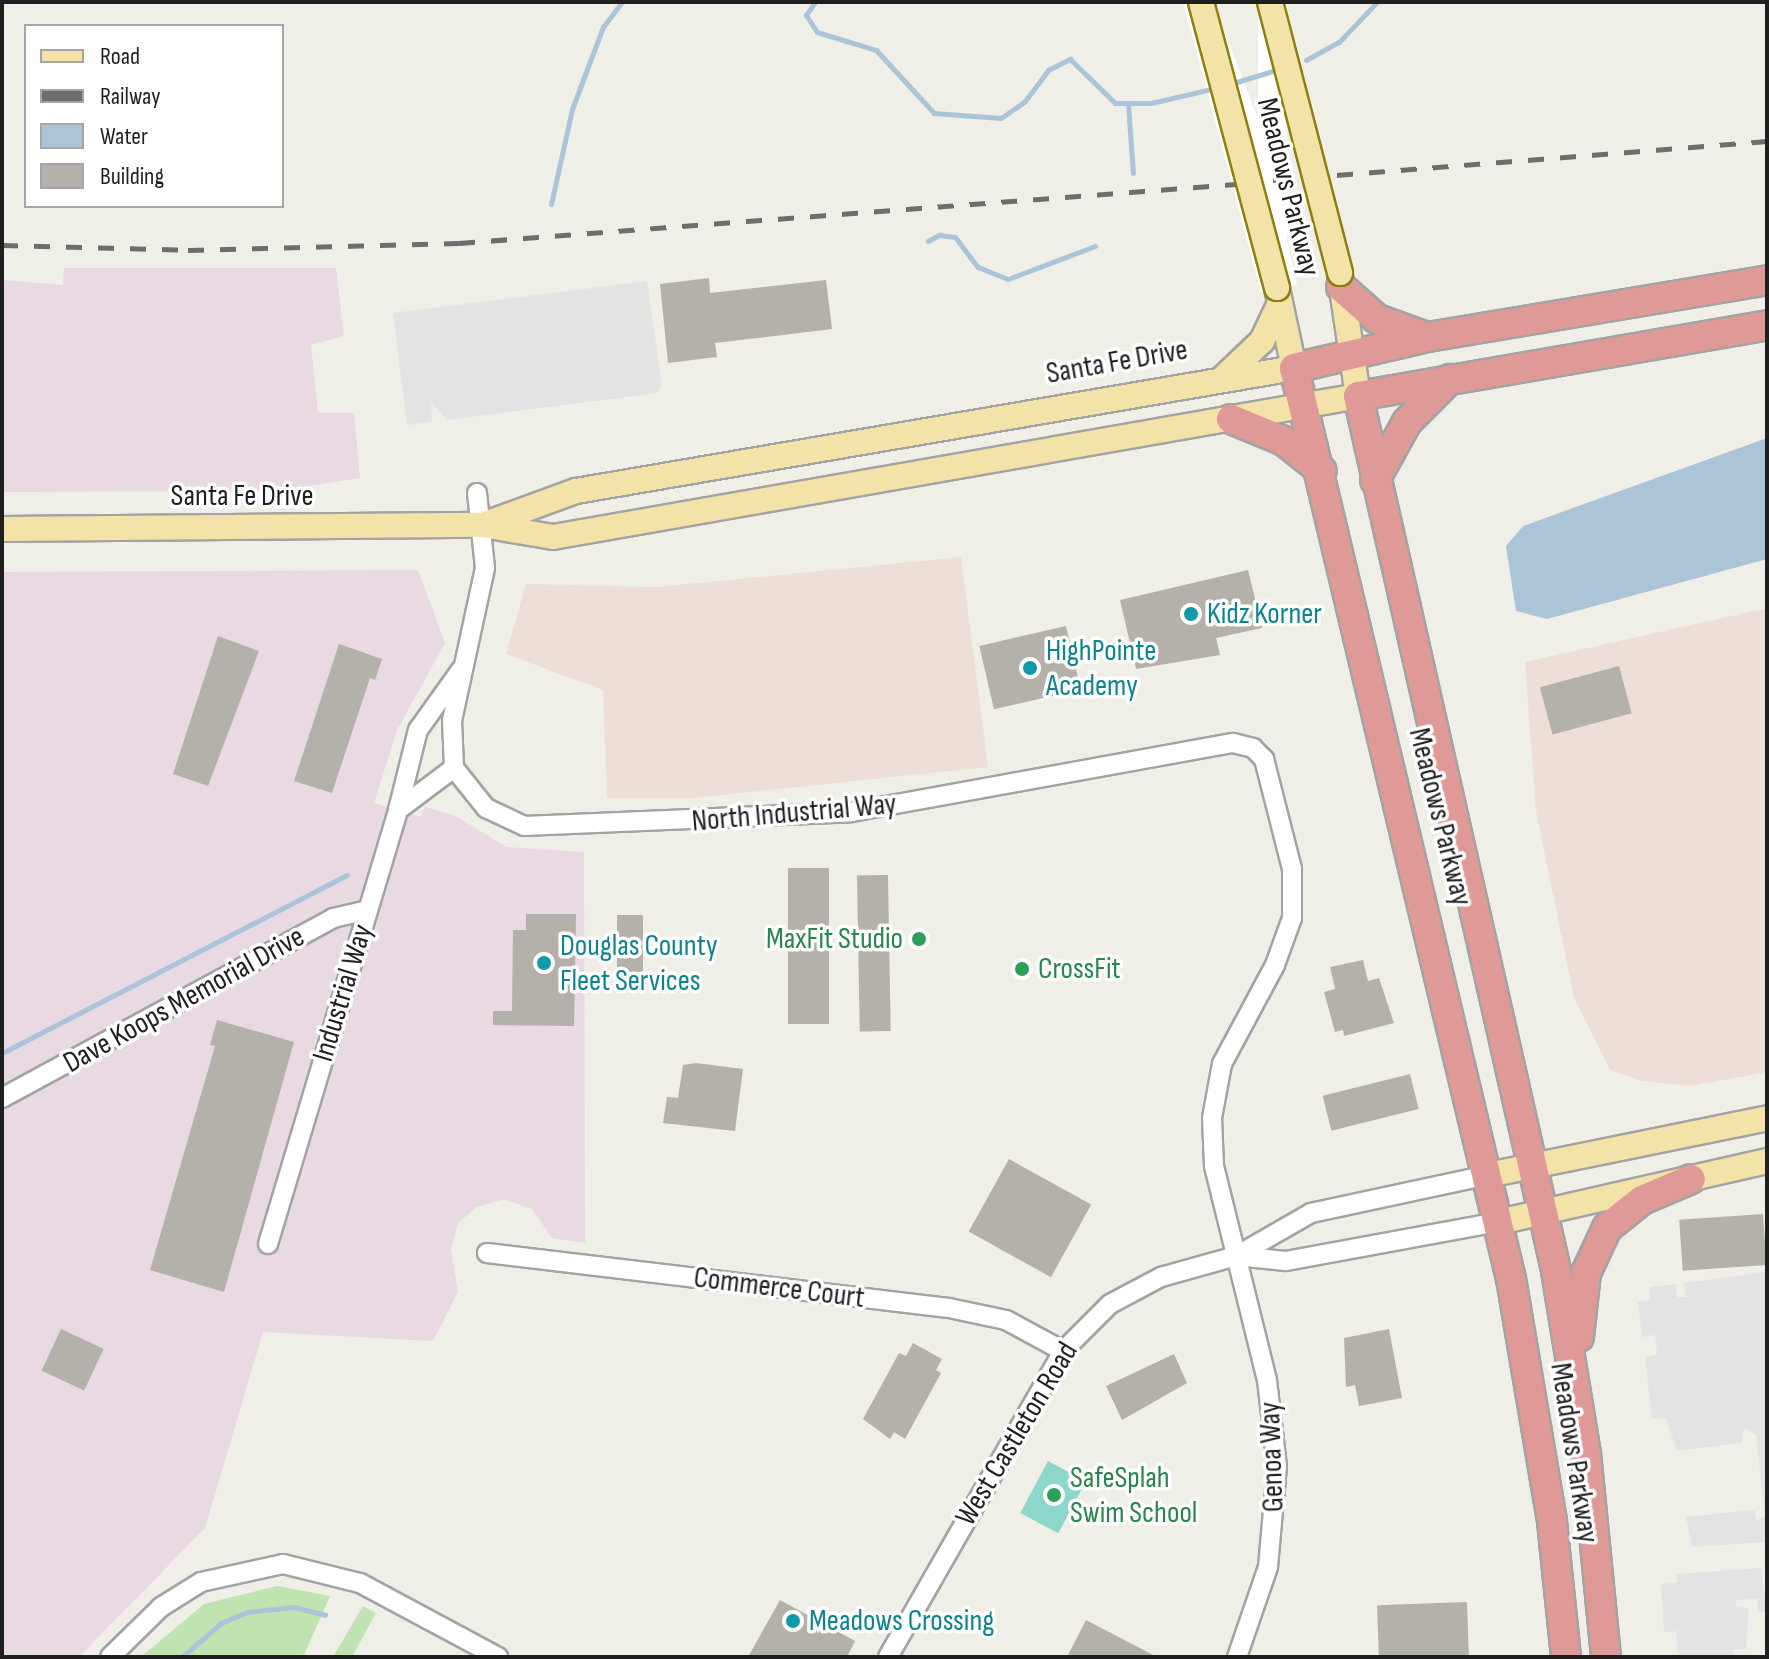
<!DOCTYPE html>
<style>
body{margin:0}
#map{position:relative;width:1769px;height:1659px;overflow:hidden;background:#efeee7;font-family:"Sofia Sans Condensed",sans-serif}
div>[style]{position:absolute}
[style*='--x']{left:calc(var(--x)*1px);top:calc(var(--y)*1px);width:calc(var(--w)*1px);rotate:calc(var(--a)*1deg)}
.commercial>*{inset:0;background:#eeded8}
.industrial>*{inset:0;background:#e8d9e2}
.grass>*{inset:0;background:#bfe4b2}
.pitch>*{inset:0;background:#8cd6ca;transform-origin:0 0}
.parking>*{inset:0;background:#e3e3e3}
.water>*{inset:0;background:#abc4d8}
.pier>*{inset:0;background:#fff;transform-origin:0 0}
.stream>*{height:5px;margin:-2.5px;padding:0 2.5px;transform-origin:2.5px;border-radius:2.5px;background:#abc4d8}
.building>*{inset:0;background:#b4b1aa;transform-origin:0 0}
.roads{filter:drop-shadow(2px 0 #a3a3a3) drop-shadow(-2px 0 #a3a3a3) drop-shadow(0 2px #a3a3a3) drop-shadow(0 -2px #a3a3a3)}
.minor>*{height:18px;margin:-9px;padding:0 9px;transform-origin:9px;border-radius:9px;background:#fff}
.major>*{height:24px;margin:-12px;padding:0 12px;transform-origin:12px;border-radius:12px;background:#f3e3a8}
.highway>*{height:28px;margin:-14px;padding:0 14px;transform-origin:14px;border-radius:14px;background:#df9996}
.rail>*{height:5px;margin-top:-2.5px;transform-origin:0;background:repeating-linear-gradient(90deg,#6d6d6d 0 16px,transparent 0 32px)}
.bridges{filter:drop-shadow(2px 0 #8d7f0e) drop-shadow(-2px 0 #8d7f0e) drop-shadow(0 2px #8d7f0e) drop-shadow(0 -2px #8d7f0e)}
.major-bridge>*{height:24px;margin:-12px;padding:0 12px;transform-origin:12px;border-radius:12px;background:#f3e3a8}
.dots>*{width:22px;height:22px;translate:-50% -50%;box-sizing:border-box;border:4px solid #fff;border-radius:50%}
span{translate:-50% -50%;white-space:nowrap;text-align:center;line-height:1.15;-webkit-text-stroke:7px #fff;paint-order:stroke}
.street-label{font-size:30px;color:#1f1f1f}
.culture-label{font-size:30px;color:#0d838f}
.left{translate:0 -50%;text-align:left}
.leisure-label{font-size:30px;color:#27864d}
.right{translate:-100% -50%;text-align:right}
.frame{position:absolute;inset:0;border:4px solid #1f1f1f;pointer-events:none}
.legend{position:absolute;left:24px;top:24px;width:260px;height:184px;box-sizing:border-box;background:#fff;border:2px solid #a5a5a5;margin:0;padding:10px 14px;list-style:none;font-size:24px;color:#1f1f1f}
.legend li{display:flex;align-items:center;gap:16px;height:40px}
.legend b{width:40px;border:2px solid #a5a5a5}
</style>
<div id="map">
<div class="commercial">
<i style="clip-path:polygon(961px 557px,988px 767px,694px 798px,607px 798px,603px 690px,506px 654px,526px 584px,657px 587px)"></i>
<i style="clip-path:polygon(1767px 608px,1767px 1072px,1690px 1086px,1641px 1081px,1610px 1070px,1574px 998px,1536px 811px,1525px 662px)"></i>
</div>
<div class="industrial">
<i style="clip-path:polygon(64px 268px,336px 268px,344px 336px,311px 345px,318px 413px,354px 413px,360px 478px,277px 491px,2px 492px,2px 280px,63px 285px)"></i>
<i style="clip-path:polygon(418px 570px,445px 643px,397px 730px,374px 803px,421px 817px,425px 807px,456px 816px,506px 847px,584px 852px,585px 1243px,552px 1238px,532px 1209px,504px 1199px,477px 1207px,458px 1223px,451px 1249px,458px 1292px,433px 1341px,263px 1332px,205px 1528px,79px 1657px,2px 1657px,2px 572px)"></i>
</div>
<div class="grass">
<i style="clip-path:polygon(277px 1586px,330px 1596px,303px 1657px,141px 1657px,204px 1604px)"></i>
<i style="clip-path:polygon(363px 1606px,376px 1613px,352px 1657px,333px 1657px)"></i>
</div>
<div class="pitch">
<i style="left:1048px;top:1461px;width:43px;height:59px;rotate:28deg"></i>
</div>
<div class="parking">
<i style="clip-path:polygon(647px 281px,662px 386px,657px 393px,447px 420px,431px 402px,432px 422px,407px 425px,393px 313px)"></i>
<i style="clip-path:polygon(1765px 1272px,1767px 1542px,1692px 1547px,1686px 1517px,1754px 1510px,1757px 1520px,1765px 1516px,1756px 1435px,1744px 1428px,1741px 1443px,1677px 1451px,1666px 1418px,1652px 1419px,1645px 1357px,1657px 1354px,1655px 1335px,1642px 1337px,1638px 1302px,1650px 1300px,1650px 1287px,1676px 1284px,1677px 1297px,1686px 1297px,1684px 1283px)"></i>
<i style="clip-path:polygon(1761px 1568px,1767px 1612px,1758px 1611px,1757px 1599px,1736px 1600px,1736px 1607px,1749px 1608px,1746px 1649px,1734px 1649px,1733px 1657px,1678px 1657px,1676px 1631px,1664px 1632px,1661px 1584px,1677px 1583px,1677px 1574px)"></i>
</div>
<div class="water">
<i style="clip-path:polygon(1767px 438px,1767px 559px,1547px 619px,1516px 611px,1506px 546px,1523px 526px)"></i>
</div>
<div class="pier">
<i style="clip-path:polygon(1183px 2px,1213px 2px,1260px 124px,1297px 284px,1261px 292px)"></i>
<i style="left:1258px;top:2px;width:29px;height:283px"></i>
</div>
<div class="stream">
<i style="--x:815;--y:2;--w:16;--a:125"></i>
<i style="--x:806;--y:15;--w:20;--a:57"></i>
<i style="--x:817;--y:32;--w:62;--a:17"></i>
<i style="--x:876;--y:50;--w:86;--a:47.4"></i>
<i style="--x:934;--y:113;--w:67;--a:4.3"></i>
<i style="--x:1001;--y:118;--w:29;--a:-35"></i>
<i style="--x:1025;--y:101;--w:39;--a:-53"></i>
<i style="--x:1048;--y:70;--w:25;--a:-27"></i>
<i style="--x:1070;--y:59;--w:63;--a:44.4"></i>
<i style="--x:1115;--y:103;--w:36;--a:0"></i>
<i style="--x:1151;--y:103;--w:67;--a:-13"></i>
<i style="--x:1306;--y:60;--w:38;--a:-29"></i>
<i style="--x:1339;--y:42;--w:55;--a:-46.5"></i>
<i style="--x:1230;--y:84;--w:51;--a:-17"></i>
<i style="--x:1128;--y:104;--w:69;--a:85.9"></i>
<i style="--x:551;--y:204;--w:97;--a:-77.5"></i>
<i style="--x:572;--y:109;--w:88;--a:-69.3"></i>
<i style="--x:603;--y:27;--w:31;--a:-53"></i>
<i style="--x:928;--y:241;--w:13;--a:-29"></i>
<i style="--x:939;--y:235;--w:16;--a:7"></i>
<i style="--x:955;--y:237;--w:38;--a:53"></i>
<i style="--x:978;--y:267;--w:32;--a:22"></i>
<i style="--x:1008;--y:279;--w:93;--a:-20.8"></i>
<i style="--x:2;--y:1053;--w:388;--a:-27.3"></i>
<i style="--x:182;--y:1657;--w:52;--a:-41.1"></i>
<i style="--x:221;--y:1623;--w:28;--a:-23"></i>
<i style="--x:247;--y:1612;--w:47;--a:-6.1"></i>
<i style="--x:294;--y:1607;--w:32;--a:14"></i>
</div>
<div class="building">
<i style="clip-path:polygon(709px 278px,710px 293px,826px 280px,832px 329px,715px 343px,717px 357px,668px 363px,660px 284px)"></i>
<i style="clip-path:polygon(1248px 570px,1262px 628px,1216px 638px,1220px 655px,1136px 669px,1120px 600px)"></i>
<i style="left:1066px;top:626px;width:65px;height:89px;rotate:77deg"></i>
<i style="clip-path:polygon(218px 636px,259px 651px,208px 786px,173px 774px)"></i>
<i style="clip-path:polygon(339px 644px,382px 659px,375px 680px,370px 678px,332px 793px,294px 781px)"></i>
<i style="left:1619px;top:666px;width:49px;height:82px;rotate:75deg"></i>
<i style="left:829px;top:868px;width:156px;height:41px;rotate:90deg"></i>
<i style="left:888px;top:875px;width:156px;height:31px;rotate:89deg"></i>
<i style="clip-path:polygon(526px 914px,576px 914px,574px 1026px,493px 1025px,493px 1011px,512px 1011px,513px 930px,526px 930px)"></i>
<i style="left:617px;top:915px;width:26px;height:57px"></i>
<i style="clip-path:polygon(1363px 960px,1368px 981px,1379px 978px,1394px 1023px,1344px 1036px,1343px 1030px,1335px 1032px,1324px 992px,1335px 989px,1330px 967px)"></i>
<i style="clip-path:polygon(217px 1020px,294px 1042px,224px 1292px,150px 1270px,215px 1046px,210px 1045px)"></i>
<i style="clip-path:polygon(696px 1063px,743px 1069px,735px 1131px,663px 1123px,667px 1097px,678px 1098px,683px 1065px)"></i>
<i style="left:1410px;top:1074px;width:36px;height:90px;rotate:76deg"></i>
<i style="left:1009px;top:1159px;width:94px;height:83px;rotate:29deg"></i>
<i style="left:1763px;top:1214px;width:51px;height:84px;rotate:86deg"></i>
<i style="left:61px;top:1329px;width:47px;height:46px;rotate:25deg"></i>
<i style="clip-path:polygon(1389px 1329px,1402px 1398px,1359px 1406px,1355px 1385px,1346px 1387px,1344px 1338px)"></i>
<i style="clip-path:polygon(913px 1343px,942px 1359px,936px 1370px,941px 1373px,905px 1439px,894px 1432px,890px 1439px,863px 1419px,899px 1353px,906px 1356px)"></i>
<i style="clip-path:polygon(1174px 1354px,1187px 1383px,1122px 1420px,1106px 1386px)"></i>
<i style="clip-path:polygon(780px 1600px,855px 1641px,847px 1657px,748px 1657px)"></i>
<i style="left:1467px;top:1602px;width:55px;height:90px;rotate:88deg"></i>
<i style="clip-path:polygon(1086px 1620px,1157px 1657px,1067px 1657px)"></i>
</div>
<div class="roads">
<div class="minor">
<i style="--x:477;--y:493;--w:75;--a:83.9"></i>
<i style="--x:485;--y:568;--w:156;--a:102.2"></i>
<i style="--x:452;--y:720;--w:48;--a:87.6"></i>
<i style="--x:454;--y:768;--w:51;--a:51.3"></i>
<i style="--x:486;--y:808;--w:42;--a:25.3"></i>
<i style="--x:524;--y:826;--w:328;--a:-2.4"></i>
<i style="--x:852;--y:812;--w:387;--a:-10.3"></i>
<i style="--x:1233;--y:743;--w:21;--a:14"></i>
<i style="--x:1253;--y:748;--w:16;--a:45"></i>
<i style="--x:1264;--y:759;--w:114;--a:75.7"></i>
<i style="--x:1292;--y:869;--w:49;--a:90"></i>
<i style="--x:1292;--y:918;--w:50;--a:109.9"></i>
<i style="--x:1275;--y:965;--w:112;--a:118.2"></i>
<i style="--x:1222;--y:1064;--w:55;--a:100.5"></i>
<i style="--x:1212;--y:1118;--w:48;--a:87.6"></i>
<i style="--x:1214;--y:1166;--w:220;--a:76.1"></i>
<i style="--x:1267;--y:1380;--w:87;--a:83.4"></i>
<i style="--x:1277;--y:1466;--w:101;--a:95.1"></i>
<i style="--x:1268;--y:1567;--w:95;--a:109"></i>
<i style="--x:398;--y:810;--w:82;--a:-76"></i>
<i style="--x:418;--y:730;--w:74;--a:-54.4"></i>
<i style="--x:2;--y:1098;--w:377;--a:-28.5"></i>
<i style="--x:333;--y:918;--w:36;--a:-13"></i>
<i style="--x:268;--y:1244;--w:453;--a:-73.3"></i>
<i style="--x:398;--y:810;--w:70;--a:-36.9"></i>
<i style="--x:487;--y:1253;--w:465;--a:6.8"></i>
<i style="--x:949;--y:1308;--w:58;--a:11.9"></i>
<i style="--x:1006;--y:1320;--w:65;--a:28.5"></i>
<i style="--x:1236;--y:1256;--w:86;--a:-29.8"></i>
<i style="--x:1311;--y:1213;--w:181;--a:-12.1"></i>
<i style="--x:110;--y:1657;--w:71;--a:-44.4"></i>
<i style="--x:161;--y:1607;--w:47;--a:-32"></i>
<i style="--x:201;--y:1582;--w:84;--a:-12.4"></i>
<i style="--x:283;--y:1564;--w:79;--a:13.9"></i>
<i style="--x:360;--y:1583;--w:157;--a:28.2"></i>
<i style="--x:888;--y:1657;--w:353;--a:-60.2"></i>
<i style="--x:1063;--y:1351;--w:66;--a:-45"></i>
<i style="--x:1110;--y:1304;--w:58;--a:-27.9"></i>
<i style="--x:1161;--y:1277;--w:78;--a:-15.6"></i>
<i style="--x:1236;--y:1256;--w:50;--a:5.7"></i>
<i style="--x:1286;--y:1261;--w:217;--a:-10.4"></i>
</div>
<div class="major">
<i style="--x:1223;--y:378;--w:54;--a:-43.5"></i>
<i style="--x:1262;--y:341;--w:42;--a:-64.7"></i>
<i style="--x:483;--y:525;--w:99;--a:-20.1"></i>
<i style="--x:576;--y:491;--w:728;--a:-9.72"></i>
<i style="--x:1294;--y:368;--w:82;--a:-102"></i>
<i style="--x:2;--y:529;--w:481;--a:-0.5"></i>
<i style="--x:483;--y:525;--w:71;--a:9.7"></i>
<i style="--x:553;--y:537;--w:817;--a:-9.93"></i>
<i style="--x:1358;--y:396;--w:121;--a:-98.5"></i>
<i style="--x:1488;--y:1175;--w:285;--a:-11.5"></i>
<i style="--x:1499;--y:1222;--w:275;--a:-12.8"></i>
</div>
<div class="highway">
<i style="--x:1341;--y:287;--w:48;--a:41.6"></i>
<i style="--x:1377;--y:319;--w:53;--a:19.8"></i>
<i style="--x:1231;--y:419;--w:57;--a:22.5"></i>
<i style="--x:1284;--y:441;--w:48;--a:38.3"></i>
<i style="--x:1375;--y:480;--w:66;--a:-61.1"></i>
<i style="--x:1407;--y:422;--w:61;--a:-45"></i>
<i style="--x:1579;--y:1337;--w:64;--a:-83.8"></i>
<i style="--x:1586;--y:1273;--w:50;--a:-65"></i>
<i style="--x:1607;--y:1228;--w:45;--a:-38.7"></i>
<i style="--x:1642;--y:1200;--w:53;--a:-23.2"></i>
<i style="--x:1566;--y:1657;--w:137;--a:-95.9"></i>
<i style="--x:1552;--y:1521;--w:245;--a:-99.6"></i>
<i style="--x:1511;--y:1279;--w:936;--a:-103.4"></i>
<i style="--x:1294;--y:368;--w:138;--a:-13"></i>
<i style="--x:1428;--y:337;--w:344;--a:-9.5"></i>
<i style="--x:1606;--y:1657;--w:204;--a:-95.6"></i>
<i style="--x:1586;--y:1454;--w:186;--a:-99.3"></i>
<i style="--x:1556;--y:1270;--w:896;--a:-102.76"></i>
<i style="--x:1358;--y:396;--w:415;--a:-9.8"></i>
</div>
</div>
<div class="rail">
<i style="--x:1273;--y:180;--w:496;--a:-4.5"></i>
<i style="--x:2;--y:245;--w:186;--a:1.5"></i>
<i style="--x:188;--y:250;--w:271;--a:-1.5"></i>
<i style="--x:459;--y:243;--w:779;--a:-4.34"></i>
</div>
<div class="bridges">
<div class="major-bridge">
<i style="--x:1201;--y:2;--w:296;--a:75.1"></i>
<i style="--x:1270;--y:2;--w:280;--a:75.5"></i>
</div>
</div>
<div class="dots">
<i style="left:1191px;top:614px;background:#0f9aa8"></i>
<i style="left:1030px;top:668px;background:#0f9aa8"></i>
<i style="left:919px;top:939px;background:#2e9e5b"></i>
<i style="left:544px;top:963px;background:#0f9aa8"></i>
<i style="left:1022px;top:969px;background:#2e9e5b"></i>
<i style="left:1054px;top:1495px;background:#2e9e5b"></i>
<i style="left:793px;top:1621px;background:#0f9aa8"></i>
</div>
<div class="street-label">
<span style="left:1288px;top:187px;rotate:76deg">Meadows Parkway</span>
<span style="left:1117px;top:362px;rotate:-10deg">Santa Fe Drive</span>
<span style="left:242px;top:496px">Santa Fe Drive</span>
<span style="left:794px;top:813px;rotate:-5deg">North Industrial Way</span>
<span style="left:1440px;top:817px;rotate:76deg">Meadows Parkway</span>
<span style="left:343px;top:993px;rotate:-73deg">Industrial Way</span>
<span style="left:184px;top:1000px;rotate:-29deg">Dave Koops Memorial Drive</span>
<span style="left:779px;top:1288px;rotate:7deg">Commerce Court</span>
<span style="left:1017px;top:1434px;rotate:-59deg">West Castleton Road</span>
<span style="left:1574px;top:1453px;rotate:81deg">Meadows Parkway</span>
<span style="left:1272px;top:1457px;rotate:-92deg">Genoa Way</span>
</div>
<div class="culture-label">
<span class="left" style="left:1207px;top:614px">Kidz Korner</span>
<span class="left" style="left:1046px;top:668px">HighPointe<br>Academy</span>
<span class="left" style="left:560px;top:963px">Douglas County<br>Fleet Services</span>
<span class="left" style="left:809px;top:1621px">Meadows Crossing</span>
</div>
<div class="leisure-label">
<span class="right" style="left:903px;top:939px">MaxFit Studio</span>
<span class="left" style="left:1038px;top:969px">CrossFit</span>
<span class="left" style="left:1070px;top:1495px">SafeSplah<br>Swim School</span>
</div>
<div class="frame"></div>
<ul class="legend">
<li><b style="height:10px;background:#f3e3a8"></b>Road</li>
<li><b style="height:10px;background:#6d6d6d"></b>Railway</li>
<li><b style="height:22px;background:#abc4d8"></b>Water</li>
<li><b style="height:22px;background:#b4b1aa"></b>Building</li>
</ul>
</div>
